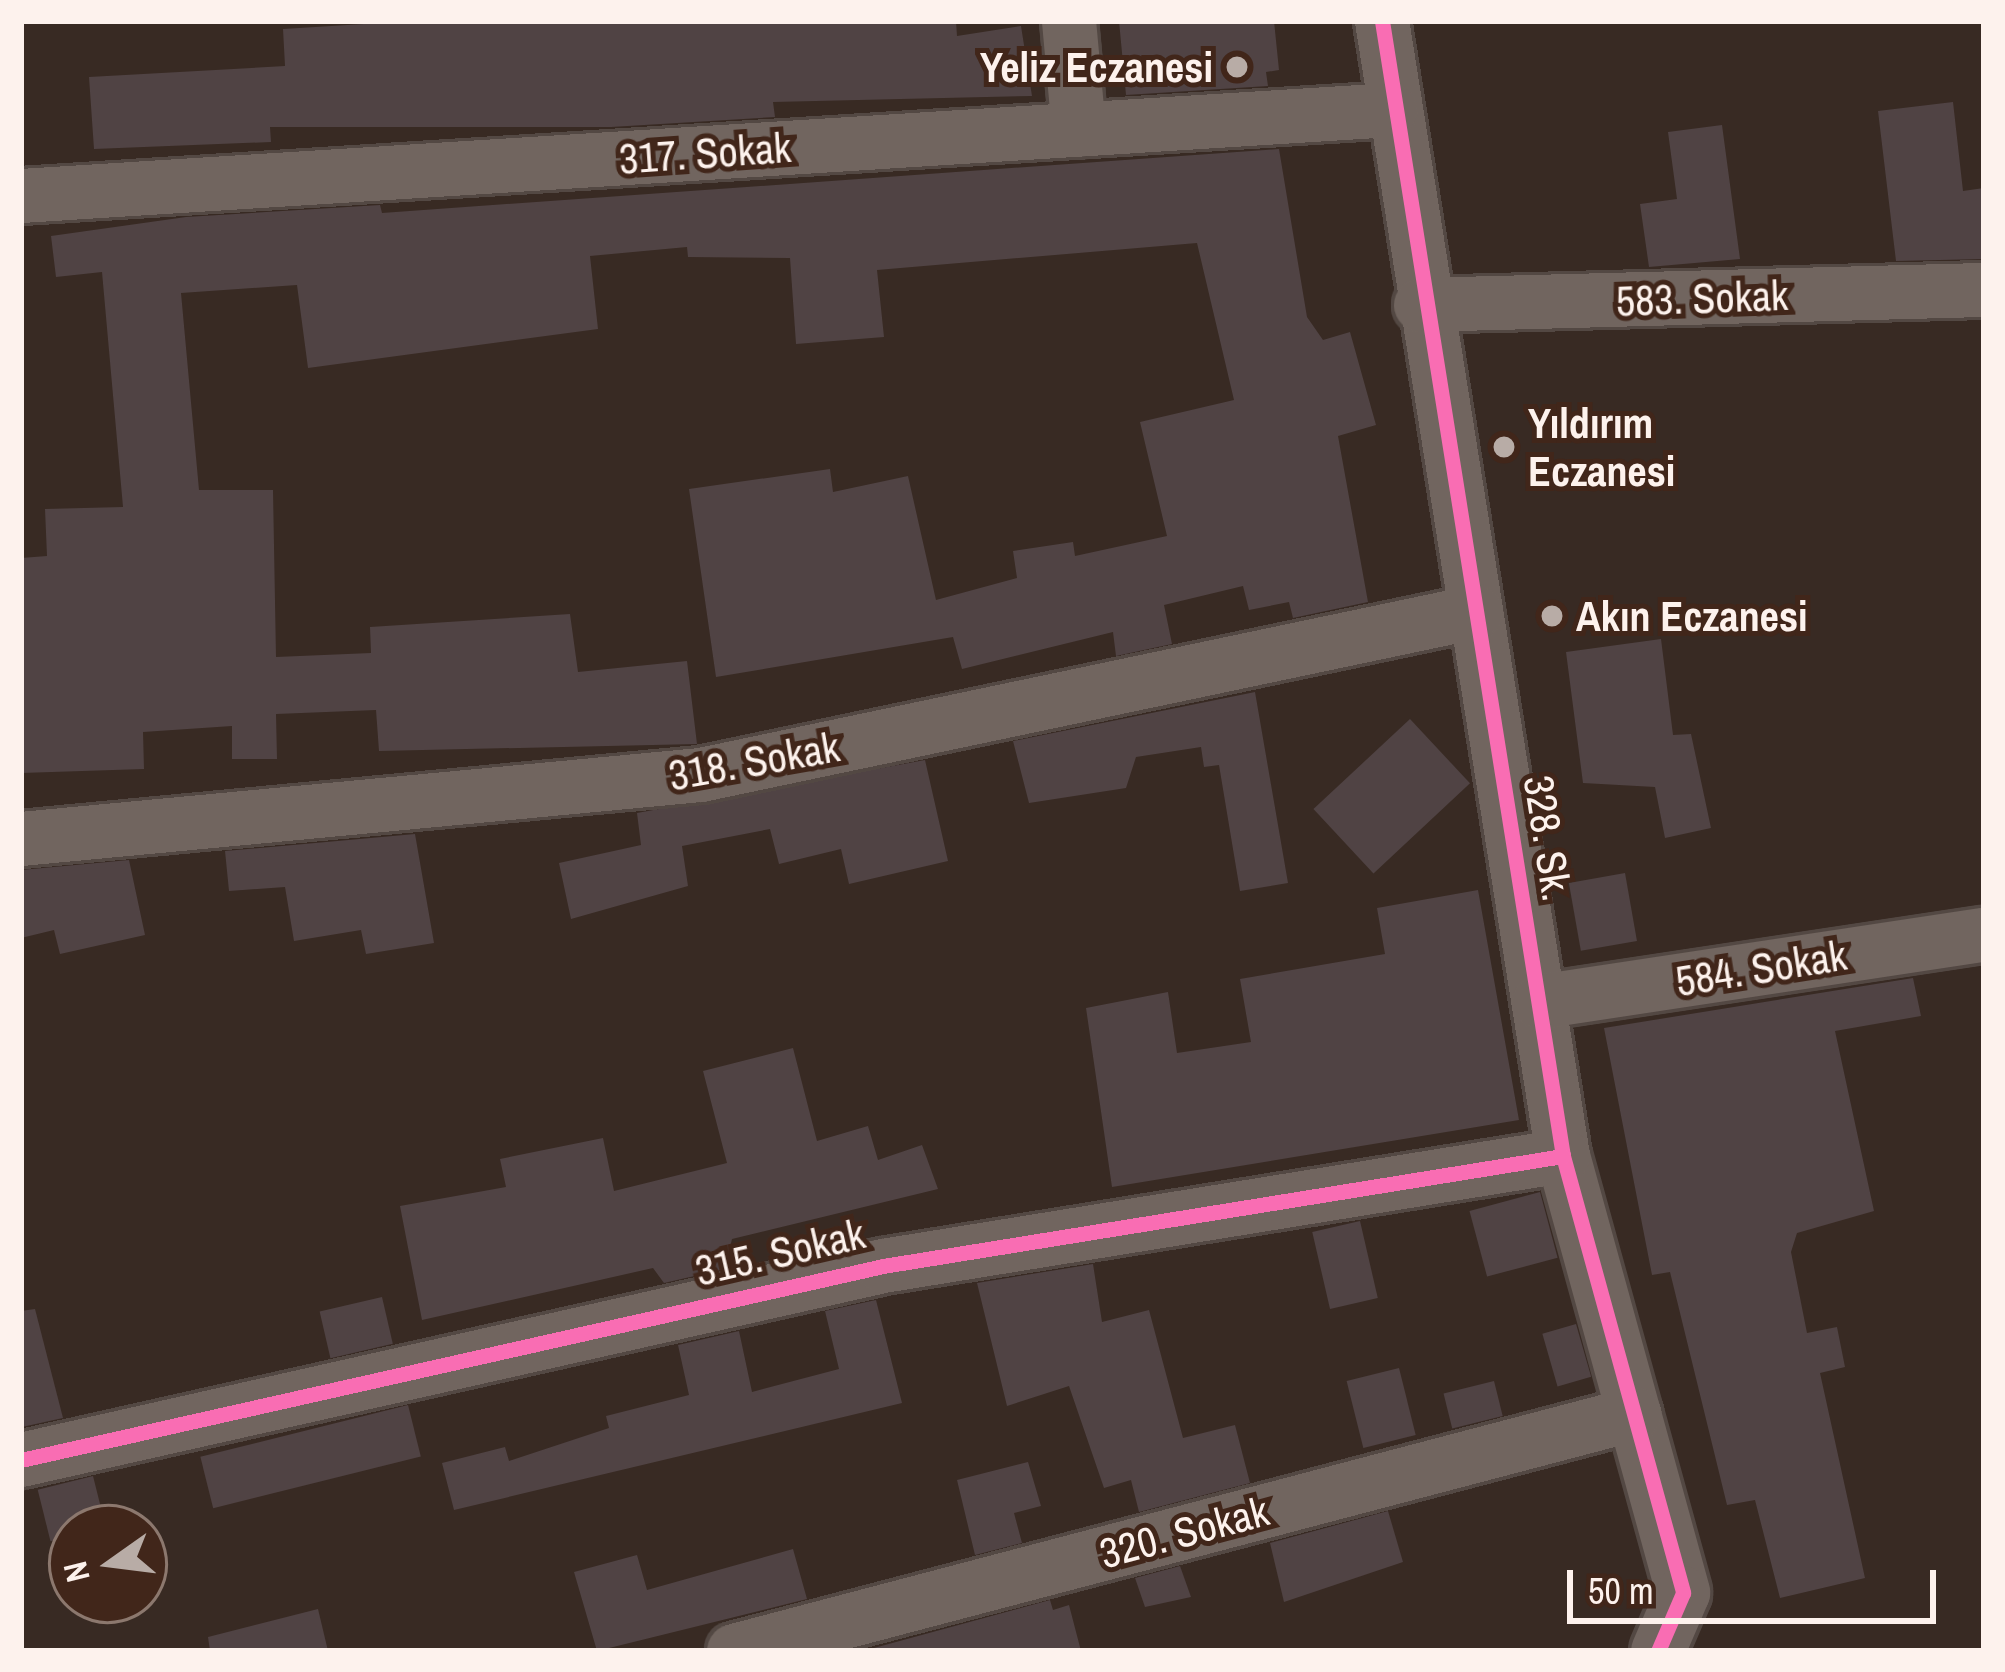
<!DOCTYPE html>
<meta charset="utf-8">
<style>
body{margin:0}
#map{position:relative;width:2005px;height:1672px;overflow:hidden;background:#382a23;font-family:"Archivo Narrow",sans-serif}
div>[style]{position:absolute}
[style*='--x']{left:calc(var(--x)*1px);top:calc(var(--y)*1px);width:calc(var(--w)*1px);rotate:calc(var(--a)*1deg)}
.building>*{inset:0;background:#504344;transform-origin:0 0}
.roads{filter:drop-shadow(3px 0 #534843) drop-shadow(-3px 0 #534843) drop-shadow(0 3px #534843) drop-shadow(0 -3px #534843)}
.minor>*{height:54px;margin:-27px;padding:0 27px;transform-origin:27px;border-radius:27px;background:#71655f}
.cycleway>*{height:15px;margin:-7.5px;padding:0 7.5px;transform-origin:7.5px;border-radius:7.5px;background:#f96db3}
.dots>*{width:33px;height:33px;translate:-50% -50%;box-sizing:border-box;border:6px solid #41261a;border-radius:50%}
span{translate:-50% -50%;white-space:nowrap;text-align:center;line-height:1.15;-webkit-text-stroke:10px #41261a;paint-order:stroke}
.poi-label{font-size:42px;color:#fdf2ed;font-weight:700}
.right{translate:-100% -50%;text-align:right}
.left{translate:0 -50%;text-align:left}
.street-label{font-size:42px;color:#fdf2ed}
.frame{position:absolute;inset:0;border:24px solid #fdf2ed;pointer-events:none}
.north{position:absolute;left:48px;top:1504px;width:120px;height:120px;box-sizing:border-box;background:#41261a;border:3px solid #8c786e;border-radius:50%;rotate:256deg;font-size:33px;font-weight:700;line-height:48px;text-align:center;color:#fdf2ed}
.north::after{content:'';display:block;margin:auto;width:42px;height:54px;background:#b8aca6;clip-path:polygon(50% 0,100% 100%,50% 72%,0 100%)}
.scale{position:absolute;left:1567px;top:1570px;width:369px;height:54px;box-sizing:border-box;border:6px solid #fdf2ed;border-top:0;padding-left:15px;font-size:36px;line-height:42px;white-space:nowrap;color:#fdf2ed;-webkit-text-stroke:9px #41261a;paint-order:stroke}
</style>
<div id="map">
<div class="building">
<i style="clip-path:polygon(412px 21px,956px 21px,957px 36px,1021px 26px,1032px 96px,773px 102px,775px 117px,611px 127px,270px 127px,271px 142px,94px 149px,89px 77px,285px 66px,283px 29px)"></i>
<i style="clip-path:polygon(1119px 21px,1274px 21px,1279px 70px,1266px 72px,1268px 86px,1126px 95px)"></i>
<i style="clip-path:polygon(1953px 102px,1963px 191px,1984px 188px,1984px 259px,1896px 261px,1878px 111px)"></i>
<i style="clip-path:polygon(1722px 125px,1740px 259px,1649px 267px,1640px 204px,1677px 199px,1668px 132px)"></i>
<i style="clip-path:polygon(1279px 149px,1307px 317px,1323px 340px,1350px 332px,1376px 425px,1338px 436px,1368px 602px,1293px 618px,1289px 602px,1249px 610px,1243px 586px,1164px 605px,1172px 644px,1116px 656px,1113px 632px,962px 669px,953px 637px,716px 677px,689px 489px,830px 469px,833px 492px,908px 476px,936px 600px,1017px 578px,1013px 551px,1073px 542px,1075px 556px,1167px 536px,1140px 422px,1234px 400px,1197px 243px,877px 270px,884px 337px,796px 344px,790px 258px,688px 257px,687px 247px,590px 256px,598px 329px,308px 368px,297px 285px,181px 293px,199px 490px,273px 490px,276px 657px,371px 653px,370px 627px,570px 614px,578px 672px,687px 661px,697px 744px,379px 751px,376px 710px,276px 714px,277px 759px,232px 759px,232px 726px,143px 732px,144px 769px,21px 773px,21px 558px,47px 556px,45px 509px,123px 507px,102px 272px,56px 277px,51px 236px,186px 217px,380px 205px,382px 213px)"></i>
<i style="clip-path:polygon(1661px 639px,1673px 735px,1691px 734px,1711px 828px,1665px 838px,1655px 787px,1583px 783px,1566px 652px)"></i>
<i style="clip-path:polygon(1255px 692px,1288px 883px,1240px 891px,1219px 765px,1204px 767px,1201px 747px,1136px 757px,1126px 788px,1029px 803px,1013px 741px)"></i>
<i style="left:1410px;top:719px;width:88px;height:132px;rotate:47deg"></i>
<i style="clip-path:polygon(925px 760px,948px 861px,849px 884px,841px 849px,779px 864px,770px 829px,682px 846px,688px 886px,571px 919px,559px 863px,641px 845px,637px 813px)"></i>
<i style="clip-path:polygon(415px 834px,434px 943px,366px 954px,361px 930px,294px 941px,285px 887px,229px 891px,225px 851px)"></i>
<i style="clip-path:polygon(129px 860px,145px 935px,60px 954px,54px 930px,21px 938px,21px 870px)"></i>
<i style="left:1625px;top:873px;width:69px;height:57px;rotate:80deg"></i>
<i style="clip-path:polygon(1478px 890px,1519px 1120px,1112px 1187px,1086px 1008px,1168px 992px,1177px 1053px,1251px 1042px,1240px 979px,1385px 954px,1377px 908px)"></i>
<i style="clip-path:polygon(1913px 978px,1921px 1016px,1835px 1031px,1874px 1211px,1797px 1233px,1791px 1252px,1807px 1333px,1837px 1327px,1845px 1367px,1820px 1373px,1865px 1578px,1780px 1598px,1755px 1500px,1727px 1505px,1670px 1272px,1652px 1275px,1604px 1028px)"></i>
<i style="clip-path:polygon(793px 1048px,817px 1141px,868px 1126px,878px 1160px,922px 1145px,938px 1189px,732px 1239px,725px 1269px,664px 1283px,653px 1268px,422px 1320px,400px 1206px,506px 1187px,500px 1159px,603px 1138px,614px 1191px,727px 1163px,703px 1071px)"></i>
<i style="left:1540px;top:1192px;width:68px;height:73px;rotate:75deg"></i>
<i style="left:1360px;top:1221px;width:79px;height:49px;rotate:77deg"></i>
<i style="clip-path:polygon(1093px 1264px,1102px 1322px,1149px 1310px,1183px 1438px,1235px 1425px,1250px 1483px,1139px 1512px,1131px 1480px,1104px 1488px,1069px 1386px,1007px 1406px,977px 1283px)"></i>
<i style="left:382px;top:1297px;width:48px;height:64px;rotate:77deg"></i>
<i style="clip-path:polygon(876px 1300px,902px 1403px,454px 1510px,442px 1463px,505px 1447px,509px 1461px,609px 1428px,606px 1416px,689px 1395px,678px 1345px,739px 1331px,752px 1392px,839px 1369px,825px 1311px)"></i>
<i style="clip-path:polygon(35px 1309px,63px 1418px,22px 1427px,21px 1311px)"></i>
<i style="left:1576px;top:1324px;width:55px;height:35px;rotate:74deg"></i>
<i style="left:1399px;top:1368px;width:69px;height:54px;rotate:76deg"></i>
<i style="left:1494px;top:1381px;width:36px;height:52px;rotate:76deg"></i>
<i style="left:408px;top:1405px;width:53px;height:214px;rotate:76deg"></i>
<i style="clip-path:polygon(1028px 1462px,1041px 1506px,1014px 1513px,1022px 1543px,975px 1555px,957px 1480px)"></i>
<i style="left:93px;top:1476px;width:53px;height:57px;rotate:76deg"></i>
<i style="clip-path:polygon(1388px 1511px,1403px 1562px,1284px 1602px,1270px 1543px)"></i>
<i style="clip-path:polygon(793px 1549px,807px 1599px,597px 1651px,574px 1572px,637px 1555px,647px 1590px)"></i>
<i style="clip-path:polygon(1180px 1566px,1191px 1597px,1145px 1607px,1135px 1578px)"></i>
<i style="clip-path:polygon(1050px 1600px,1053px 1610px,1069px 1605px,1081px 1651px,863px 1651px)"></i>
<i style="clip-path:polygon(318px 1609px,328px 1651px,210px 1651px,208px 1637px)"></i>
</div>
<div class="roads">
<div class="minor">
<i style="--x:1069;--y:21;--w:109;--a:84.8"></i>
<i style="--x:1382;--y:21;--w:1149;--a:80.94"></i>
<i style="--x:1563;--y:1156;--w:453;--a:74.6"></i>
<i style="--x:1683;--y:1593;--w:63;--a:113.3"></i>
<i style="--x:21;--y:196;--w:1372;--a:-3.59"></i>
<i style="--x:1421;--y:305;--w:563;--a:-1.53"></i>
<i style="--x:21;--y:839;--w:683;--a:-5.38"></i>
<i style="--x:701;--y:775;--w:792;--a:-11.88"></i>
<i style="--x:1539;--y:1002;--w:450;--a:-8.6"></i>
<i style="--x:21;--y:1460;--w:884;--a:-12.68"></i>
<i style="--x:883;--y:1266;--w:689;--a:-9.19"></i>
<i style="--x:734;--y:1651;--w:931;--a:-14.75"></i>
</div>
</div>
<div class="cycleway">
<i style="--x:1382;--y:21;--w:1149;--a:80.94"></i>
<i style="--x:1563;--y:1156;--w:453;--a:74.6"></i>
<i style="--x:1683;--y:1593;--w:63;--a:113.3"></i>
<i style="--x:21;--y:1460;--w:884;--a:-12.68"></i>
<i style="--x:883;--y:1266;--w:689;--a:-9.19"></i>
</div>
<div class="dots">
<i style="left:1237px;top:67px;background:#b8aca6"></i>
<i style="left:1504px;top:447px;background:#b8aca6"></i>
<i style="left:1552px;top:616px;background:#b8aca6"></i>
</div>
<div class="poi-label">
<span class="right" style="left:1213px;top:67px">Yeliz Eczanesi</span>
<span class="left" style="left:1528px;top:447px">Yıldırım<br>Eczanesi</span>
<span class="left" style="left:1576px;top:616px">Akın Eczanesi</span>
</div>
<div class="street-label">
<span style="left:705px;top:153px;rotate:-4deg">317. Sokak</span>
<span style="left:1702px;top:298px;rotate:-2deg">583. Sokak</span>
<span style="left:754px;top:761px;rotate:-10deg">318. Sokak</span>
<span style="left:1548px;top:838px;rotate:81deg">328. Sk.</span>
<span style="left:1761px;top:968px;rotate:-9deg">584. Sokak</span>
<span style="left:780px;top:1252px;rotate:-13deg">315. Sokak</span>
<span style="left:1184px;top:1532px;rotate:-15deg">320. Sokak</span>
</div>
<div class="frame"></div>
<div class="north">N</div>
<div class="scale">50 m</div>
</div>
